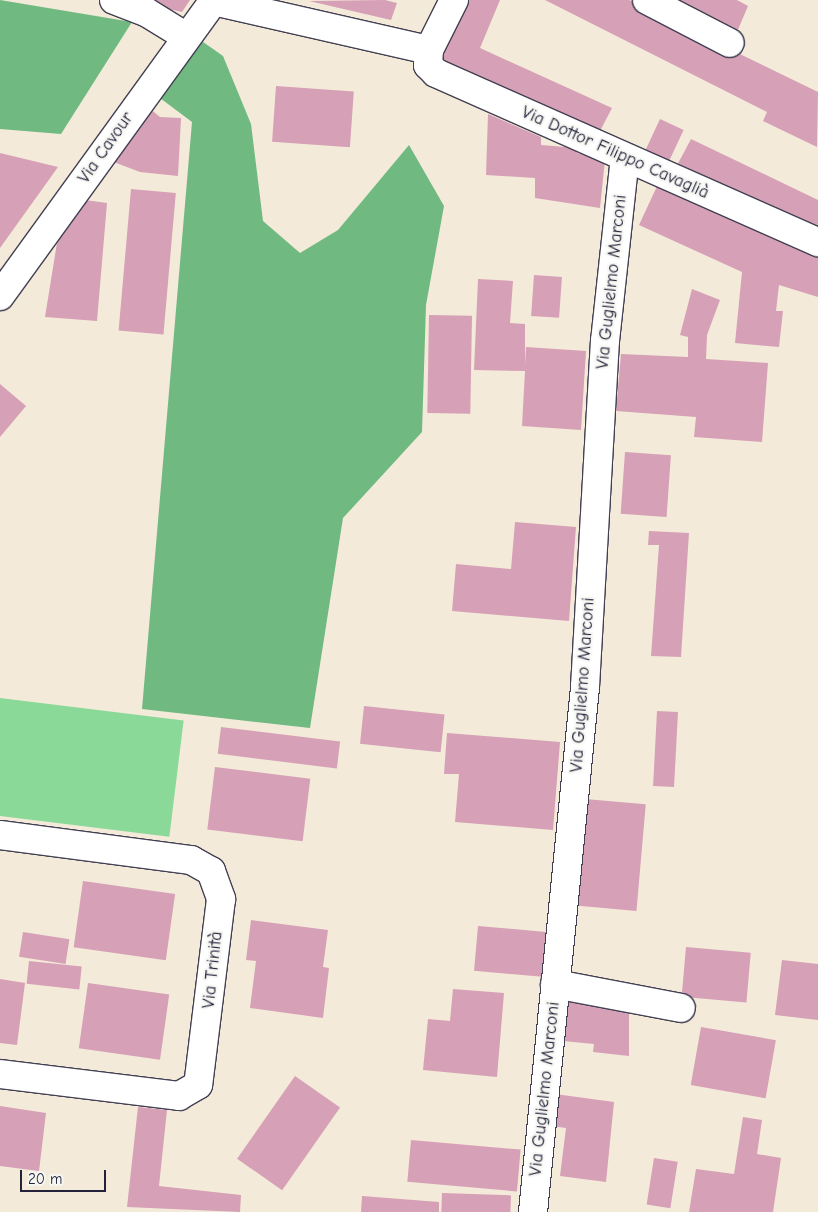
<!DOCTYPE html>
<meta charset="utf-8">
<style>
body{margin:0}
#map{position:relative;width:818px;height:1212px;overflow:hidden;background:#f4ead9;font-family:"Comic Neue",sans-serif}
div>[style]{position:absolute}
[style*='--x']{left:calc(var(--x)*1px);top:calc(var(--y)*1px);width:calc(var(--w)*1px);rotate:calc(var(--a)*1deg)}
.green>*{inset:0;background:#8bd998;transform-origin:0 0}
.forest>*{inset:0;background:#70b980}
.building>*{inset:0;background:#d6a0b6;transform-origin:0 0}
.roads{filter:drop-shadow(1px 0 #424053) drop-shadow(-1px 0 #424053) drop-shadow(0 1px #424053) drop-shadow(0 -1px #424053)}
.minor>*{height:28px;margin:-14px;padding:0 14px;transform-origin:14px;border-radius:14px;background:#fff}
span{translate:-50% -50%;white-space:nowrap;text-align:center;line-height:1.15;-webkit-text-stroke:4.5px #f6f6f2;paint-order:stroke}
.street-label{font-size:18px;color:#22223b}
.scale{position:absolute;left:20px;top:1170px;width:86px;height:22px;box-sizing:border-box;border:2px solid #22223b;border-top:0;padding-left:6px;font-size:15px;line-height:18px;white-space:nowrap;color:#22223b;-webkit-text-stroke:4px #f6f6f2;paint-order:stroke}
</style>
<div id="map">
<div class="green">
<i style="left:0;top:698px;width:185px;height:117px;rotate:7deg"></i>
</div>
<div class="forest">
<i style="clip-path:polygon(0 0,132px 22px,61px 134px,0 129px)"></i>
<i style="clip-path:polygon(196px 37px,223px 56px,251px 124px,263px 221px,300px 253px,338px 230px,409px 145px,444px 206px,426px 305px,422px 432px,343px 518px,310px 728px,142px 709px,192px 122px,156px 95px)"></i>
</div>
<div class="building">
<i style="clip-path:polygon(157px 0,190px 0,182px 12px,155px 6px)"></i>
<i style="clip-path:polygon(385px 0,397px 3px,391px 20px,309px 1px)"></i>
<i style="clip-path:polygon(462px 0,500px 0,480px 48px,612px 108px,599px 133px,442px 60px,440px 55px)"></i>
<i style="clip-path:polygon(545px 0,629px 0,818px 92px,817px 147px,763px 121px,767px 112px)"></i>
<i style="clip-path:polygon(661px 0,737px 0,748px 6px,734px 39px)"></i>
<i style="left:276px;top:86px;width:78px;height:56px;rotate:4deg"></i>
<i style="clip-path:polygon(149px 108px,160px 117px,181px 118px,178px 176px,140px 172px,111px 161px)"></i>
<i style="clip-path:polygon(488px 114px,541px 137px,541px 145px,577px 148px,577px 153px,605px 160px,600px 208px,535px 198px,535px 178px,486px 175px)"></i>
<i style="left:660px;top:119px;width:26px;height:40px;rotate:25deg"></i>
<i style="clip-path:polygon(691px 139px,818px 200px,818px 234px,674px 171px)"></i>
<i style="clip-path:polygon(0 153px,58px 167px,0 248px)"></i>
<i style="clip-path:polygon(659px 182px,818px 252px,818px 297px,779px 285px,776px 311px,783px 311px,779px 347px,735px 343px,742px 272px,639px 225px)"></i>
<i style="left:131px;top:189px;width:45px;height:142px;rotate:5deg"></i>
<i style="clip-path:polygon(85px 200px,107px 203px,97px 321px,45px 317px,57px 243px)"></i>
<i style="left:534px;top:275px;width:28px;height:41px;rotate:4deg"></i>
<i style="clip-path:polygon(478px 279px,513px 281px,510px 323px,525px 324px,525px 365px,526px 347px,586px 351px,581px 430px,522px 426px,525px 371px,474px 370px)"></i>
<i style="clip-path:polygon(692px 289px,720px 300px,707px 335px,706px 359px,768px 363px,762px 442px,694px 437px,696px 417px,616px 411px,621px 354px,688px 357px,688px 337px,680px 335px)"></i>
<i style="left:429px;top:315px;width:43px;height:98px;rotate:1deg"></i>
<i style="clip-path:polygon(0 384px,26px 406px,0 437px)"></i>
<i style="left:625px;top:452px;width:46px;height:62px;rotate:4deg"></i>
<i style="clip-path:polygon(515px 522px,576px 527px,569px 621px,452px 611px,456px 564px,511px 569px)"></i>
<i style="clip-path:polygon(649px 531px,689px 533px,681px 657px,651px 656px,659px 545px,648px 545px)"></i>
<i style="left:364px;top:706px;width:81px;height:38px;rotate:6deg"></i>
<i style="left:657px;top:711px;width:21px;height:75px;rotate:3deg"></i>
<i style="left:221px;top:727px;width:120px;height:27px;rotate:7deg"></i>
<i style="clip-path:polygon(447px 733px,560px 742px,553px 830px,455px 822px,459px 774px,444px 774px)"></i>
<i style="left:215px;top:767px;width:96px;height:63px;rotate:7deg"></i>
<i style="left:585px;top:799px;width:61px;height:107px;rotate:5deg"></i>
<i style="left:83px;top:881px;width:93px;height:67px;rotate:8deg"></i>
<i style="clip-path:polygon(251px 920px,328px 930px,323px 967px,329px 968px,323px 1018px,250px 1008px,256px 961px,246px 960px)"></i>
<i style="left:478px;top:926px;width:71px;height:45px;rotate:5deg"></i>
<i style="left:23px;top:932px;width:47px;height:25px;rotate:9deg"></i>
<i style="left:686px;top:947px;width:65px;height:50px;rotate:5deg"></i>
<i style="clip-path:polygon(782px 960px,818px 964px,818px 1020px,775px 1015px)"></i>
<i style="left:29px;top:961px;width:53px;height:23px;rotate:6deg"></i>
<i style="clip-path:polygon(0 979px,25px 983px,17px 1045px,0 1043px)"></i>
<i style="left:88px;top:983px;width:82px;height:66px;rotate:8deg"></i>
<i style="clip-path:polygon(453px 989px,504px 993px,497px 1077px,423px 1070px,428px 1019px,450px 1021px)"></i>
<i style="clip-path:polygon(568px 999px,629px 1006px,629px 1056px,593px 1052px,594px 1044px,563px 1041px)"></i>
<i style="left:701px;top:1027px;width:76px;height:59px;rotate:10deg"></i>
<i style="left:295px;top:1076px;width:55px;height:101px;rotate:35deg"></i>
<i style="clip-path:polygon(555px 1094px,614px 1102px,606px 1182px,560px 1176px,566px 1128px,551px 1126px)"></i>
<i style="clip-path:polygon(0 1106px,46px 1113px,39px 1171px,0 1166px)"></i>
<i style="clip-path:polygon(138px 1107px,167px 1110px,159px 1186px,241px 1195px,240px 1212px,127px 1207px)"></i>
<i style="clip-path:polygon(743px 1117px,762px 1120px,757px 1154px,781px 1158px,773px 1212px,689px 1212px,696px 1169px,734px 1174px)"></i>
<i style="left:411px;top:1140px;width:110px;height:42px;rotate:5deg"></i>
<i style="left:654px;top:1158px;width:24px;height:47px;rotate:9deg"></i>
<i style="left:442px;top:1193px;width:69px;height:19px;rotate:2deg"></i>
<i style="clip-path:polygon(362px 1196px,439px 1202px,439px 1212px,361px 1212px)"></i>
</div>
<div class="roads">
<div class="minor">
<i style="--x:114;--y:0;--w:34;--a:21"></i>
<i style="--x:146;--y:12;--w:46;--a:31.6"></i>
<i style="--x:454;--y:0;--w:56;--a:116.6"></i>
<i style="--x:429;--y:50;--w:15;--a:94"></i>
<i style="--x:428;--y:65;--w:11;--a:45"></i>
<i style="--x:436;--y:73;--w:418;--a:23.9"></i>
<i style="--x:647;--y:0;--w:93;--a:27.4"></i>
<i style="--x:213;--y:1;--w:221;--a:12.8"></i>
<i style="--x:0;--y:296;--w:365;--a:-54.1"></i>
<i style="--x:0;--y:835;--w:193;--a:7.5"></i>
<i style="--x:191;--y:860;--w:23;--a:29"></i>
<i style="--x:211;--y:871;--w:30;--a:70"></i>
<i style="--x:221;--y:899;--w:187;--a:97"></i>
<i style="--x:198;--y:1085;--w:22;--a:150"></i>
<i style="--x:179;--y:1096;--w:180;--a:-173"></i>
<i style="--x:555;--y:984;--w:128;--a:10.8"></i>
<i style="--x:533;--y:1212;--w:528;--a:-84.34"></i>
<i style="--x:585;--y:687;--w:347;--a:-86.7"></i>
<i style="--x:605;--y:341;--w:184;--a:-83.8"></i>
</div>
</div>
<div class="street-label">
<span style="left:106px;top:148px;rotate:-55deg">Via Cavour</span>
<span style="left:615px;top:153px;rotate:24deg">Via Dottor Filippo Cavaglià</span>
<span style="left:612px;top:282px;rotate:-84deg">Via Guglielmo Marconi</span>
<span style="left:583px;top:685px;rotate:-86deg">Via Guglielmo Marconi</span>
<span style="left:213px;top:970px;rotate:-84deg">Via Trinità</span>
<span style="left:545px;top:1089px;rotate:-84deg">Via Guglielmo Marconi</span>
</div>
<div class="scale">20 m</div>
</div>
